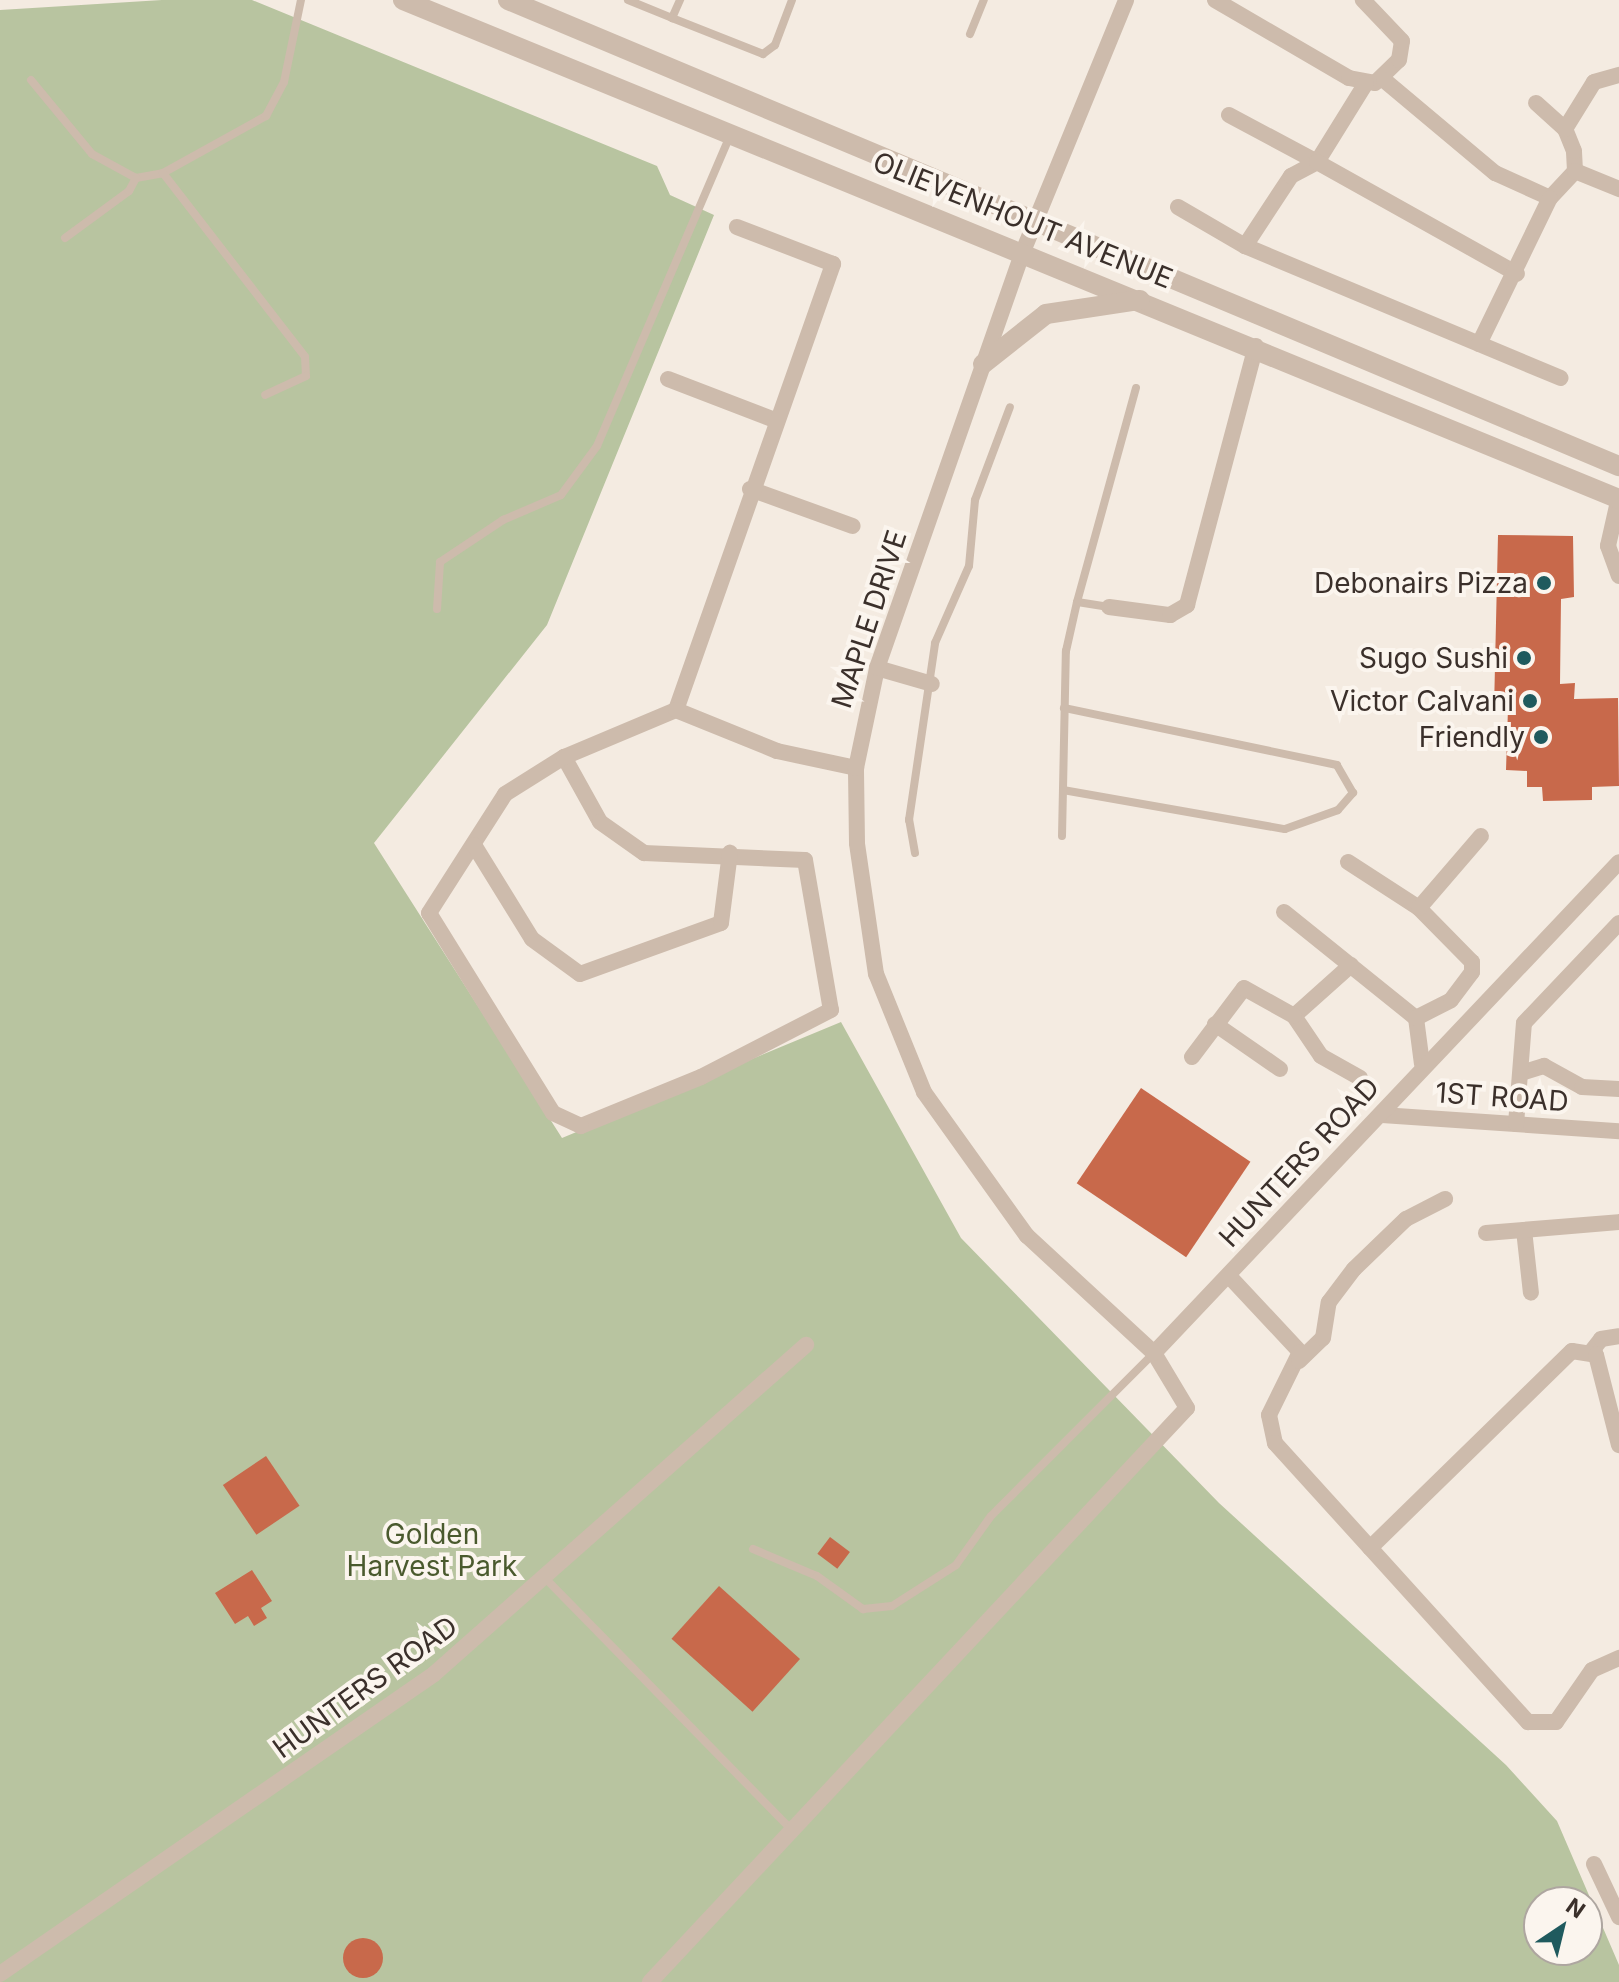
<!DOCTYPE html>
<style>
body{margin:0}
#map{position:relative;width:1619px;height:1982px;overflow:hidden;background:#f4ebe1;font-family:Inter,sans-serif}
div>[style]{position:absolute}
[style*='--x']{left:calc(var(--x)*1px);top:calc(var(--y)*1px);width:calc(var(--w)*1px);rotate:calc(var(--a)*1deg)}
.green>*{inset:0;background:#b8c4a0}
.building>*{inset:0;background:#c8694b;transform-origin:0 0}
.round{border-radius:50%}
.service>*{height:8px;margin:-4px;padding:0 4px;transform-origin:4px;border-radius:4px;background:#cdbbac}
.minor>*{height:16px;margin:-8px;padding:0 8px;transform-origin:8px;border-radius:8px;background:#cdbbac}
.tertiary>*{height:20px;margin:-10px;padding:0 10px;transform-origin:10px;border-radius:10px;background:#cdbbac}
.dots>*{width:22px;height:22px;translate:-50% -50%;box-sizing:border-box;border:4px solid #fbf5ee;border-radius:50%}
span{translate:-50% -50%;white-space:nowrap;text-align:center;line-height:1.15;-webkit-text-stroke:8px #fbf5ee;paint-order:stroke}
.street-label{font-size:28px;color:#3b302b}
.poi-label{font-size:28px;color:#3b302b}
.right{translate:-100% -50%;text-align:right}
.park-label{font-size:28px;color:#4a5a2e}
.north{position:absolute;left:1523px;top:1886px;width:80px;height:80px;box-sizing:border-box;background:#fbf5ee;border:2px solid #aea6a0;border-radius:50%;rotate:35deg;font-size:22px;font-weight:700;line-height:32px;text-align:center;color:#3b302b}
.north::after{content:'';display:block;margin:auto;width:28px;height:36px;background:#1f5a5e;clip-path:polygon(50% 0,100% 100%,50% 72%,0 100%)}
</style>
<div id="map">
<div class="green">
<i style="clip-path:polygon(evenodd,162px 0,252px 0,657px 166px,670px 195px,714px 215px,547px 625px,374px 843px,562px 1138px,841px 1022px,961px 1238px,1219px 1503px,1506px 1765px,1557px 1821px,1619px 1965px,1619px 1982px,0 1982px,0 10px,162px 0,1539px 1902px,1587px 1902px,1587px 1950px,1539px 1950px,1539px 1902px)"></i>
</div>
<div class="building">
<i style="clip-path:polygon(1498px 535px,1573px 536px,1574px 597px,1561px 599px,1560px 684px,1575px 683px,1574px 699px,1618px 698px,1619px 786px,1592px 787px,1592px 800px,1543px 801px,1542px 787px,1527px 787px,1527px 771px,1506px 770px,1508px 708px,1494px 709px)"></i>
<i style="left:1141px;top:1088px;width:132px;height:115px;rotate:34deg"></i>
<i style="left:266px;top:1456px;width:60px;height:52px;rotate:56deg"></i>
<i style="left:830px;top:1537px;width:25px;height:21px;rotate:37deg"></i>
<i style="clip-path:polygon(252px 1570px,272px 1601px,261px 1608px,267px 1618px,254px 1626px,248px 1616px,235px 1624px,215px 1593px)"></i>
<i style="left:719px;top:1586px;width:109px;height:71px;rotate:42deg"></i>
<i class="round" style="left:343px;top:1938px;width:40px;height:40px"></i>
</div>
<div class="service">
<i style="--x:628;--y:0;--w:48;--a:22.2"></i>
<i style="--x:672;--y:18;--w:20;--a:-66"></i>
<i style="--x:672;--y:18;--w:98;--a:21.6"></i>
<i style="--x:763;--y:54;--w:15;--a:-37"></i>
<i style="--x:775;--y:45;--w:48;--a:-69.3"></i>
<i style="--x:970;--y:34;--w:37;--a:-68"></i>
<i style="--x:31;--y:80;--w:96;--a:50.5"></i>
<i style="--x:92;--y:154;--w:50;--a:28.6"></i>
<i style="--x:136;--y:178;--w:27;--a:-10"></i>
<i style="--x:163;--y:173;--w:118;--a:-29"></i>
<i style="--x:266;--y:116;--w:38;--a:-62"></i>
<i style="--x:284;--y:82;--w:84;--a:-78.3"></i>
<i style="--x:163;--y:173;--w:232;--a:52.3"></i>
<i style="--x:305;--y:357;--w:19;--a:87"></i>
<i style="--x:306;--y:376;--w:45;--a:155.1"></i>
<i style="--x:65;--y:238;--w:79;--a:-36.3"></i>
<i style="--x:129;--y:191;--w:15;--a:-62"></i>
<i style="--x:1109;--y:607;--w:32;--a:-171"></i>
<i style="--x:1077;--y:602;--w:222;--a:-74.6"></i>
<i style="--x:437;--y:609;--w:47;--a:-86.3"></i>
<i style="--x:440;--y:562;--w:76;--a:-33.7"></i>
<i style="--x:503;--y:520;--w:63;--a:-23.3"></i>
<i style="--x:561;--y:495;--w:61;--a:-53.7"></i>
<i style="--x:597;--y:446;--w:338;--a:-66.8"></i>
<i style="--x:1063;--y:790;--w:225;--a:10"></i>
<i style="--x:1285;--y:829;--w:56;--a:-19.7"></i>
<i style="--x:1338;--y:810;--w:23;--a:-49"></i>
<i style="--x:1353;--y:793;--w:32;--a:-120"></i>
<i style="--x:1337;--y:765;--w:279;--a:-168.2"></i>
<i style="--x:1062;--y:836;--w:185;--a:-88.8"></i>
<i style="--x:1066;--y:651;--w:50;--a:-77.3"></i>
<i style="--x:915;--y:853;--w:34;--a:-100"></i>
<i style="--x:909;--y:820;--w:179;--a:-81.6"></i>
<i style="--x:935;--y:643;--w:84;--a:-66.2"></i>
<i style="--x:969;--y:566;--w:66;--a:-84.8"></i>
<i style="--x:975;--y:500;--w:99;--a:-69.4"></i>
<i style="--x:753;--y:1549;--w:69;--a:22.9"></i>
<i style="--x:817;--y:1576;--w:57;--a:35.7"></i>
<i style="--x:863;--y:1609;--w:29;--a:-6"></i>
<i style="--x:892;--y:1606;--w:76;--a:-32.6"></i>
<i style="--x:956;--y:1565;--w:60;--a:-54.5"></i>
<i style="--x:991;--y:1516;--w:231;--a:-45"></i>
<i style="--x:545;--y:1578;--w:351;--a:45.6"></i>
</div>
<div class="minor">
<i style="--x:1215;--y:0;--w:155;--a:30.2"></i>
<i style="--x:1349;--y:78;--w:26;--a:11"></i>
<i style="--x:1375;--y:83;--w:33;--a:-44"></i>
<i style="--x:1399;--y:60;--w:19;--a:-81"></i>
<i style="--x:1402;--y:41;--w:57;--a:-133.6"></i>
<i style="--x:1384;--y:80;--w:145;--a:40"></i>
<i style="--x:1495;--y:173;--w:60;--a:24.4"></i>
<i style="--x:1550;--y:198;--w:37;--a:-47"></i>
<i style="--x:1575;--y:171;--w:20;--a:-93"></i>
<i style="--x:1574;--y:151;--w:24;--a:-112"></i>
<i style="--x:1565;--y:129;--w:39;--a:-138"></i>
<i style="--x:1229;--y:115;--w:100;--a:28.1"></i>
<i style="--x:1317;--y:162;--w:93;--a:-58.2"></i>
<i style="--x:1565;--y:129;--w:55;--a:-58.3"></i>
<i style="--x:1594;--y:82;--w:26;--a:-16"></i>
<i style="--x:1575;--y:171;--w:48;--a:22.2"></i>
<i style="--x:1178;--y:207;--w:78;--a:30.2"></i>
<i style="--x:1245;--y:246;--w:342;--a:22.7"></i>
<i style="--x:1245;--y:246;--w:84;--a:-56.7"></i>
<i style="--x:1291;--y:176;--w:30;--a:-28"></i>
<i style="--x:1317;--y:162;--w:229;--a:29.2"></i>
<i style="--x:1479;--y:344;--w:162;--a:-64.1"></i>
<i style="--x:668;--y:379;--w:115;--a:21"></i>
<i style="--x:750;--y:489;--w:109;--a:19.8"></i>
<i style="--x:1619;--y:497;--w:50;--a:102.7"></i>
<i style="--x:1608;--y:546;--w:32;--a:70"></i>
<i style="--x:1109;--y:607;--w:62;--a:7.5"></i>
<i style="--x:1170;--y:615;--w:20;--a:-30"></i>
<i style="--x:1187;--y:605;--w:268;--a:-75.1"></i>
<i style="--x:877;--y:668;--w:57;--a:16.2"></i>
<i style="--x:676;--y:710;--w:473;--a:-70.6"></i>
<i style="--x:833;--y:264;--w:103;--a:-158.9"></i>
<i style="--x:564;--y:757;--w:74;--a:61"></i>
<i style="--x:600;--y:822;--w:54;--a:35.2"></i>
<i style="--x:644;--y:853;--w:161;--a:2.5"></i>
<i style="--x:805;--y:860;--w:152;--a:80.2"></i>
<i style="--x:831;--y:1010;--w:146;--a:152.7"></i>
<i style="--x:701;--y:1077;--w:130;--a:157.8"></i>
<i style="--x:581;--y:1126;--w:31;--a:-155"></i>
<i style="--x:553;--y:1113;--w:235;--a:-121.8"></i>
<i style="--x:429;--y:913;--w:141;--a:-57.4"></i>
<i style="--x:505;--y:794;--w:70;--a:-32.1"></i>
<i style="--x:564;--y:757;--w:121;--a:-22.8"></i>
<i style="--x:676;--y:710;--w:109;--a:22.1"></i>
<i style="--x:777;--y:751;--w:81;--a:12.1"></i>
<i style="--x:474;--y:845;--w:110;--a:58.3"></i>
<i style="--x:532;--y:939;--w:59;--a:36.1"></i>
<i style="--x:580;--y:974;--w:150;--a:-19.9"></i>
<i style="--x:721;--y:923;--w:71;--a:-82.7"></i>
<i style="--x:1348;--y:862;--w:85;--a:32.9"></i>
<i style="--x:1284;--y:912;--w:169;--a:38.8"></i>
<i style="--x:1416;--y:1018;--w:46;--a:82.6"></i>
<i style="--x:1351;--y:965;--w:76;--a:138.2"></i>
<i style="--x:1294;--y:1016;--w:48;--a:56"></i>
<i style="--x:1321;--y:1056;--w:45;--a:29.4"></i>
<i style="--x:1416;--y:1018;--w:39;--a:-27"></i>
<i style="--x:1451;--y:1000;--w:35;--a:-53"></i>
<i style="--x:1472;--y:972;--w:10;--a:-90"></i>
<i style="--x:1472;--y:962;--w:76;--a:-134.5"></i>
<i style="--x:1419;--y:908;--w:95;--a:-49.3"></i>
<i style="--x:1215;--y:1024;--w:79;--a:34.7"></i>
<i style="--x:1192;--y:1057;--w:86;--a:-53"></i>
<i style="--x:1244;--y:988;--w:57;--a:29.2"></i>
<i style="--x:1524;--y:1072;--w:21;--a:-17"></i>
<i style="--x:1544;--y:1066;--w:43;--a:28.9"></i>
<i style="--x:1582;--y:1087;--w:37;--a:3"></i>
<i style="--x:1382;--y:1115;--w:238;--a:3.9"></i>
<i style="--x:1516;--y:1124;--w:101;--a:-85.5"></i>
<i style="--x:1524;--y:1023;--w:138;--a:-46.5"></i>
<i style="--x:1524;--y:1230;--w:63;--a:83.7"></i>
<i style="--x:1486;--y:1233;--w:133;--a:-4.7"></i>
<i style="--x:1229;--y:1276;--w:104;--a:46.9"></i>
<i style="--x:1300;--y:1352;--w:70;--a:116.2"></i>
<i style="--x:1269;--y:1415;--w:29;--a:78"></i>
<i style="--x:1275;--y:1443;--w:377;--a:47.8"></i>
<i style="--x:1528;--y:1722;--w:28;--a:0"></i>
<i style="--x:1556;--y:1722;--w:63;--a:-55.3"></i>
<i style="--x:1592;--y:1670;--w:30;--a:-24"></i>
<i style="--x:1591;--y:1352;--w:16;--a:-52"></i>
<i style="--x:1601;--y:1339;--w:18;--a:-9"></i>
<i style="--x:1154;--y:1353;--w:676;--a:-46.56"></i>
<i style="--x:1299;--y:1361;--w:33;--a:-44"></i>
<i style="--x:1323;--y:1338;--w:36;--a:-81"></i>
<i style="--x:1329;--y:1302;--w:41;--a:-52.9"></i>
<i style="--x:1354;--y:1269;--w:72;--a:-43.9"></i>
<i style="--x:1406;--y:1219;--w:44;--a:-27.1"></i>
<i style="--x:1370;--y:1548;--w:282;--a:-44.3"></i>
<i style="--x:1572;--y:1351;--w:24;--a:9"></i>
<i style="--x:1596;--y:1355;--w:93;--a:75.7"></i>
<i style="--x:1594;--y:1864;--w:59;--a:64.7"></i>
<i style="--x:0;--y:1974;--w:528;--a:-34.65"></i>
<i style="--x:434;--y:1674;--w:497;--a:-41.5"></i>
<i style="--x:650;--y:1982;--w:786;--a:-46.91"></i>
<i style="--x:1187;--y:1408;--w:64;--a:-121"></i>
<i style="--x:1154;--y:1353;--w:173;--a:-137.3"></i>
<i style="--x:1027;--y:1236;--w:177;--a:-125.6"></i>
<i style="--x:924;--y:1092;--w:127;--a:-112.1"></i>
<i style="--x:876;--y:974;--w:132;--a:-98.3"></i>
<i style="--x:857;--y:843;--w:75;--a:-90.8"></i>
<i style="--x:856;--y:768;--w:102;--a:-78.1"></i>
<i style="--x:877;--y:668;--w:444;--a:-70.7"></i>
<i style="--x:1024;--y:249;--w:269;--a:-67.7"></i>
</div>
<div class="tertiary">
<i style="--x:403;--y:0;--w:1314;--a:22.31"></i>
<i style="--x:508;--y:0;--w:1205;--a:22.76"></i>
<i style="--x:983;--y:364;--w:80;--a:-38.4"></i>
<i style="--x:1046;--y:314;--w:95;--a:-8.5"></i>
</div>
<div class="dots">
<i style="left:1544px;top:583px;background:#1f5a5e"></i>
<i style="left:1524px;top:658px;background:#1f5a5e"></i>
<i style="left:1530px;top:701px;background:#1f5a5e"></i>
<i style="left:1541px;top:737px;background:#1f5a5e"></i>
</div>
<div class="street-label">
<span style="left:1023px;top:220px;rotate:22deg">OLIEVENHOUT AVENUE</span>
<span style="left:869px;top:619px;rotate:-72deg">MAPLE DRIVE</span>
<span style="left:1502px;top:1097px;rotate:4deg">1ST ROAD</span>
<span style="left:1299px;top:1162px;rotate:-47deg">HUNTERS ROAD</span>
<span style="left:365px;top:1687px;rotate:-36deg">HUNTERS ROAD</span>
</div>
<div class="poi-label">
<span class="right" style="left:1528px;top:583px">Debonairs Pizza</span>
<span class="right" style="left:1508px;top:658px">Sugo Sushi</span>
<span class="right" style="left:1514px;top:701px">Victor Calvani</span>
<span class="right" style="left:1525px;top:737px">Friendly</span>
</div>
<div class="park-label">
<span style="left:432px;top:1550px">Golden<br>Harvest Park</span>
</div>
<div class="north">N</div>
</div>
